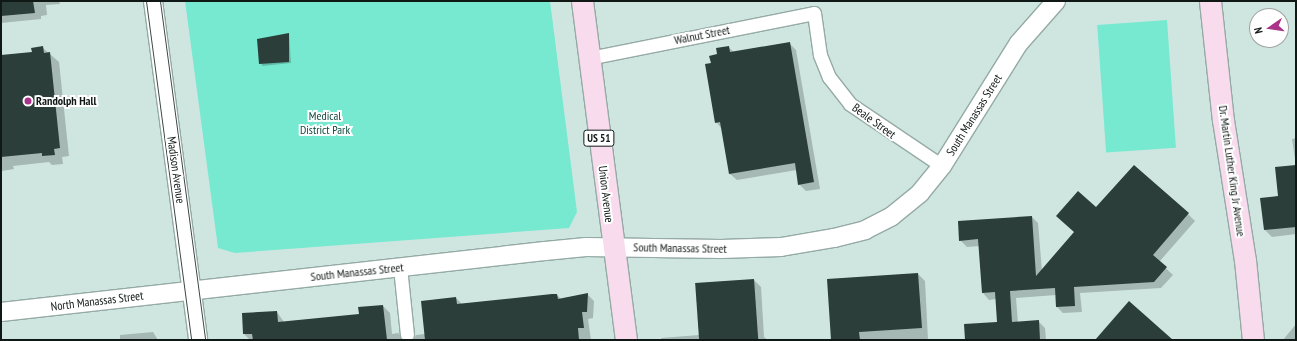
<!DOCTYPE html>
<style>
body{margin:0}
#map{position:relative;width:1297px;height:341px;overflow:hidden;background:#cfe6e0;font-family:"PT Sans Narrow",sans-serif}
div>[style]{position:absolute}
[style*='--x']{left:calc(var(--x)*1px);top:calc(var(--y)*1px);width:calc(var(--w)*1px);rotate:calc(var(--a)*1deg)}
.green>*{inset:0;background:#77e9d0;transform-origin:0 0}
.shadow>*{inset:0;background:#0003}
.building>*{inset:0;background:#2b3e39;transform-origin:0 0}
.roads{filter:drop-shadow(1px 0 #95aaa5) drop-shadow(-1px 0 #95aaa5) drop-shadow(0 1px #95aaa5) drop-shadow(0 -1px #95aaa5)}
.street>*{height:13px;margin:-6.5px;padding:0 6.5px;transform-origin:6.5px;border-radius:6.5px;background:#fff}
.secondary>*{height:18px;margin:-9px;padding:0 9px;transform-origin:9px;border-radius:9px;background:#fff}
.primary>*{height:21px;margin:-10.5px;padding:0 10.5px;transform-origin:10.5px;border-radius:10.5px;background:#f8dbed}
.tram>*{height:1px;margin:-0.5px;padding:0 0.5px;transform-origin:0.5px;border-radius:0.5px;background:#3b4744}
.dots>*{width:11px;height:11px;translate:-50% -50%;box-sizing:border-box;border:2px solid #fff;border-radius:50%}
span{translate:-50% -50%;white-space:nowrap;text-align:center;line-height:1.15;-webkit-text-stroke:4px #fff;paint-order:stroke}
.shield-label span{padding:1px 3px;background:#fff;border:1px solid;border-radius:3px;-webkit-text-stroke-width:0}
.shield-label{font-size:11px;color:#101816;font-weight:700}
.street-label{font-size:12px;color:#101816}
.poi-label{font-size:12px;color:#101816;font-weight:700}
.left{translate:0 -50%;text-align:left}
.park-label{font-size:12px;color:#114a3f}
.frame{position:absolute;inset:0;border:2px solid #101816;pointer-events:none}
.north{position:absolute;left:1249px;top:8px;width:40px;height:40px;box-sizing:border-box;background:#fff;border:1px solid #9fa3a2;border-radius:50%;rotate:257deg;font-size:11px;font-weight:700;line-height:16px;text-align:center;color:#101816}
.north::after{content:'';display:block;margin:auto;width:14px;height:18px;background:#aa3288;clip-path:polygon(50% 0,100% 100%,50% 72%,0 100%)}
</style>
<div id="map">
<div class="green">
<i style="clip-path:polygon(185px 1px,550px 1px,577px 212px,569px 228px,235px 253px,218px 248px)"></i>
<i style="left:1167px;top:20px;width:128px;height:70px;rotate:86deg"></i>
</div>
<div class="shadow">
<i style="clip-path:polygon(1px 1px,59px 1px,60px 4px,46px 5px,47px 15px,41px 16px,41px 19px,1px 23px)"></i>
<i style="clip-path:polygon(289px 34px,291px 63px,262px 66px,258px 40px)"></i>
<i style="clip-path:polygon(789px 43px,796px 50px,820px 189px,806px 191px,799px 184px,797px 170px,737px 180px,730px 174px,722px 129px,716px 122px,712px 64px,718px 55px,728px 47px,734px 52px)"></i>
<i style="clip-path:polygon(43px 48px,59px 62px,69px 156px,62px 157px,63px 164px,52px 165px,49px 162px,13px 166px,14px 169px,2px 171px,1px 56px,33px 53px)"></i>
<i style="clip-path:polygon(1296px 138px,1296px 234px,1272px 237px,1265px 230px,1261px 199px,1279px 197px,1296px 166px,1292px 139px)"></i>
<i style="clip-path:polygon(1096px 209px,1188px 214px,1195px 221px,1159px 262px,1173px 275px,1161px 288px,1080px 293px,1082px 312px,1063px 313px,1057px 307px,1056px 295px,1016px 298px,1018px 323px,1038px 321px,1045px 328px,1046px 340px,966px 340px,998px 323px,996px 299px,989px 300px,983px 293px,980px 246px,967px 247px,960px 240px,1032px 217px,1038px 223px,1042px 271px)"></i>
<i style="clip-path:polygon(918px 274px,925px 281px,928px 340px,832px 340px)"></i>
<i style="clip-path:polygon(754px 280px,761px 287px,764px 337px,768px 340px,661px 340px,661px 338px,699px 335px)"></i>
<i style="clip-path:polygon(587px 294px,594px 301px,593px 318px,588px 319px,591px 340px,414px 340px,416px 335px,425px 334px,456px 298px,462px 304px,557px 295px,561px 299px)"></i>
<i style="clip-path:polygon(383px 306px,390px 313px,392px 334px,398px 333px,405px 340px,250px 340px,244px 334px,277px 312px,284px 322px,360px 315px)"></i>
<i style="clip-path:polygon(1296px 324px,1296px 340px,1283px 340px)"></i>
<i style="clip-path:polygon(153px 332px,158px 340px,120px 340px,120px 335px)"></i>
</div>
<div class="building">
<i style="clip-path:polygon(1px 1px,33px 1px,35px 13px,1px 16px)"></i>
<i style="clip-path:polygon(289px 33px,289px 62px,259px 64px,257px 39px)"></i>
<i style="clip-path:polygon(790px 42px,814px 182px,798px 185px,795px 163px,729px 174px,720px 122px,715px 123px,705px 64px,711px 63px,709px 56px,717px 54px,716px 48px,729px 46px,730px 52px)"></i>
<i style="clip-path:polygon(43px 46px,44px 53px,50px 52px,60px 148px,54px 149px,55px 155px,42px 156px,42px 153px,1px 157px,1px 55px,32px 52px,31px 48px)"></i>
<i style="clip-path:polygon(1134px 165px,1189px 213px,1153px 255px,1167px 267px,1154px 282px,1074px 287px,1075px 306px,1056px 307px,1055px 288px,1010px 291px,1012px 322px,1039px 320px,1040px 340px,965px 340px,964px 324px,997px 322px,995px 292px,982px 293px,978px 239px,959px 241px,958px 221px,1032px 216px,1036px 276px,1074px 232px,1056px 216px,1078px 191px,1096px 207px)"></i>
<i style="clip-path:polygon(1296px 165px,1296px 227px,1264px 230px,1260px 198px,1278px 196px,1275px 167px)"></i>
<i style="clip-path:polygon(918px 273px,922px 328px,859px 332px,860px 340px,831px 340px,827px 279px)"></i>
<i style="left:754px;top:279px;width:61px;height:59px;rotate:86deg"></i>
<i style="clip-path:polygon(588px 293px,587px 312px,582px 312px,584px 328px,578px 328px,579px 340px,425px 340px,421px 301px,456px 297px,457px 304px,552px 294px,557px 294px,558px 299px)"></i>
<i style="clip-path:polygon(1129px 301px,1173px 340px,1095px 340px)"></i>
<i style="clip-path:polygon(383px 305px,387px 340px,253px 340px,252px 334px,243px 334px,242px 313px,277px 311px,278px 322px,359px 314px,358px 307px)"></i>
</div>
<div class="roads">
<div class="street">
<i style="--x:589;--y:58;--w:229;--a:-11.3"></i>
<i style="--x:814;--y:13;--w:42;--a:81.9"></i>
<i style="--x:820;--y:55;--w:24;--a:68"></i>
<i style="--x:829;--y:77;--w:34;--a:52"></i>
<i style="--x:850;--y:104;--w:111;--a:34"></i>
<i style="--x:400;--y:267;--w:68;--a:84.1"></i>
</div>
<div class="secondary">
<i style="--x:153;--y:1;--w:342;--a:82.4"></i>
<i style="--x:1;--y:312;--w:547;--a:-6.4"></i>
<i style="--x:545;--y:251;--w:41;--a:-5.6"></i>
<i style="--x:586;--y:247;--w:135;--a:0.8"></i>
<i style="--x:721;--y:249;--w:60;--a:-1.9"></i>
<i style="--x:781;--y:247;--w:54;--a:-9.6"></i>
<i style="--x:834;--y:238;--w:32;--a:-14"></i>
<i style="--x:865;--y:230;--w:30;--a:-27"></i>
<i style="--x:892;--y:216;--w:36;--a:-39"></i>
<i style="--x:920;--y:193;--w:35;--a:-51"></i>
<i style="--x:942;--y:166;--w:145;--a:-58"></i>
<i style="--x:1019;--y:43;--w:56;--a:-48.6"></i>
</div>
<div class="primary">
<i style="--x:582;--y:1;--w:342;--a:82.6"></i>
<i style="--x:1210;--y:1;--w:120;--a:83.8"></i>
<i style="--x:1223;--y:120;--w:142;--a:81.1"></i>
<i style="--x:1245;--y:260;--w:80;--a:84.3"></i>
</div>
</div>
<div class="tram">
<i style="--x:146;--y:1;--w:342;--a:82.4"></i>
<i style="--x:160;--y:1;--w:342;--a:82.4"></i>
</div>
<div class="dots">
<i style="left:28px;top:101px;background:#aa3288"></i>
</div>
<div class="shield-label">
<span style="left:599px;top:138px">US 51</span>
</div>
<div class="street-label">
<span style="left:702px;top:35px;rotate:-11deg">Walnut Street</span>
<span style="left:974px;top:115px;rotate:-58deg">South Manassas Street</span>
<span style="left:874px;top:121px;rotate:36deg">Beale Street</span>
<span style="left:176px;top:170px;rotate:82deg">Madison Avenue</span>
<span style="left:1232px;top:171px;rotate:82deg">Dr. Martin Luther King Jr Avenue</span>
<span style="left:606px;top:194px;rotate:83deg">Union Avenue</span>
<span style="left:680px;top:248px;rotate:1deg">South Manassas Street</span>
<span style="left:357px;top:272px;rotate:-6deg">South Manassas Street</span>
<span style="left:97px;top:301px;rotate:-7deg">North Manassas Street</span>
</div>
<div class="poi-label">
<span class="left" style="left:36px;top:101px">Randolph Hall</span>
</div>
<div class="park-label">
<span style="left:325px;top:123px">Medical<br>District Park</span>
</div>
<div class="frame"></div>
<div class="north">N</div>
</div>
